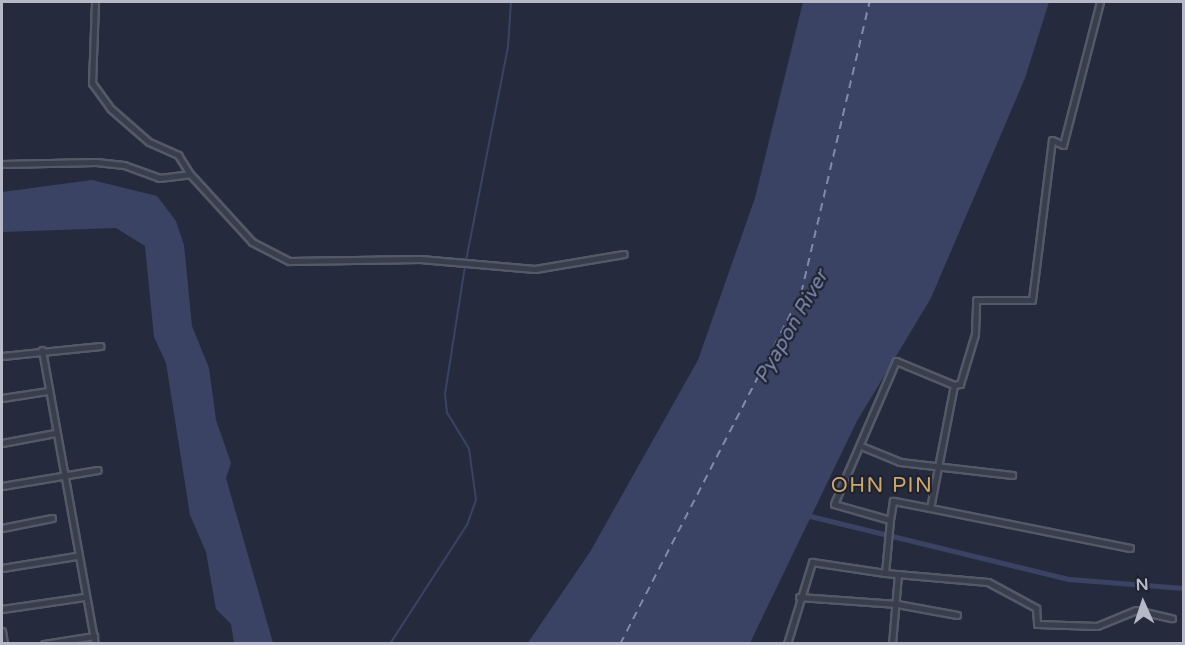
<!DOCTYPE html>
<style>
body{margin:0}
#map{position:relative;width:1185px;height:645px;overflow:hidden;background:#252b3c;font-family:"Varela Round",sans-serif}
div>[style]{position:absolute}
[style*='--x']{left:calc(var(--x)*1px);top:calc(var(--y)*1px);width:calc(var(--w)*1px);rotate:calc(var(--a)*1deg)}
.water>*{inset:0;background:#3a4363}
.stream>*{height:1.5px;margin:-0.75px;padding:0 0.75px;transform-origin:0.75px;border-radius:0.75px;background:#3a4363}
.canal>*{height:5px;margin:-2.5px;padding:0 2.5px;transform-origin:2.5px;border-radius:2.5px;background:#3a4363}
.ferry>*{height:1.5px;margin-top:-0.75px;transform-origin:0;background:repeating-linear-gradient(90deg,#7e8aae 0 8px,transparent 0 14px)}
.roads{filter:drop-shadow(2px 0 #545968) drop-shadow(-2px 0 #545968) drop-shadow(0 2px #545968) drop-shadow(0 -2px #545968)}
.street>*{height:5px;margin:-2.5px;padding:0 2.5px;transform-origin:2.5px;border-radius:2.5px;background:#393e4d}
span{translate:-50% -50%;white-space:nowrap;text-align:center;line-height:1.15;-webkit-text-stroke:4.5px #1e2332;paint-order:stroke}
.water-label{font-size:20px;color:#7e8aae;font-style:italic}
.quarter-label{font-size:21px;color:#cfa869;letter-spacing:1.5px}
.frame{position:absolute;inset:0;border:3px solid #b5b9c8;pointer-events:none}
.north{position:absolute;left:1113px;top:573px;width:60px;height:60px;-webkit-text-stroke:4px #1e2332;paint-order:stroke;rotate:357deg;font-size:16px;font-weight:700;line-height:24px;text-align:center;color:#b5b9c8}
.north::after{content:'';display:block;margin:auto;width:21px;height:27px;background:#b5b9c8;clip-path:polygon(50% 0,100% 100%,50% 72%,0 100%)}
</style>
<div id="map">
<div class="water">
<i style="clip-path:polygon(803px 2px,1049px 2px,1025px 78px,931px 298px,857px 421px,750px 643px,527px 644px,590px 552px,698px 360px,755px 198px)"></i>
<i style="clip-path:polygon(92px 180px,157px 196px,176px 221px,184px 245px,192px 326px,209px 368px,216px 420px,231px 463px,226px 478px,273px 643px,234px 643px,231px 624px,216px 609px,206px 552px,190px 515px,166px 363px,154px 337px,145px 246px,116px 228px,2px 232px,2px 192px)"></i>
</div>
<div class="stream">
<i style="--x:466;--y:261;--w:218;--a:-78.9"></i>
<i style="--x:508;--y:47;--w:45;--a:-86.2"></i>
<i style="--x:390;--y:644;--w:142;--a:-57.1"></i>
<i style="--x:467;--y:525;--w:27;--a:-70"></i>
<i style="--x:476;--y:500;--w:51;--a:-97.8"></i>
<i style="--x:469;--y:449;--w:42;--a:-121.4"></i>
<i style="--x:447;--y:413;--w:19;--a:-96"></i>
<i style="--x:445;--y:394;--w:130;--a:-81.1"></i>
</div>
<div class="canal">
<i style="--x:810;--y:516;--w:267;--a:13.7"></i>
<i style="--x:1069;--y:579;--w:115;--a:4.5"></i>
</div>
<div class="ferry">
<i style="--x:620;--y:644;--w:395;--a:-62.7"></i>
<i style="--x:801;--y:293;--w:299;--a:-76.8"></i>
</div>
<div class="roads">
<div class="street">
<i style="--x:95;--y:2;--w:81;--a:92.1"></i>
<i style="--x:92;--y:83;--w:32;--a:54"></i>
<i style="--x:111;--y:109;--w:50;--a:41"></i>
<i style="--x:149;--y:142;--w:32;--a:24"></i>
<i style="--x:178;--y:155;--w:22;--a:58"></i>
<i style="--x:2;--y:164;--w:94;--a:-1.2"></i>
<i style="--x:96;--y:162;--w:28;--a:6"></i>
<i style="--x:124;--y:165;--w:37;--a:20"></i>
<i style="--x:159;--y:178;--w:31;--a:-7"></i>
<i style="--x:190;--y:174;--w:92;--a:47.6"></i>
<i style="--x:252;--y:242;--w:42;--a:27.2"></i>
<i style="--x:289;--y:261;--w:131;--a:-0.9"></i>
<i style="--x:420;--y:259;--w:115;--a:5"></i>
<i style="--x:535;--y:269;--w:90;--a:-9.6"></i>
<i style="--x:42;--y:350;--w:299;--a:79.8"></i>
<i style="--x:2;--y:356;--w:99;--a:-5.8"></i>
<i style="--x:954;--y:385;--w:6;--a:-9"></i>
<i style="--x:960;--y:384;--w:52;--a:-73.3"></i>
<i style="--x:975;--y:334;--w:34;--a:-88"></i>
<i style="--x:976;--y:300;--w:56;--a:0"></i>
<i style="--x:1032;--y:300;--w:161;--a:-82.9"></i>
<i style="--x:1052;--y:140;--w:12;--a:24"></i>
<i style="--x:1063;--y:145;--w:148;--a:-75.5"></i>
<i style="--x:2;--y:398;--w:47;--a:-8.7"></i>
<i style="--x:2;--y:443;--w:54;--a:-10.7"></i>
<i style="--x:861;--y:446;--w:42;--a:22.3"></i>
<i style="--x:900;--y:462;--w:113;--a:6.6"></i>
<i style="--x:2;--y:486;--w:97;--a:-9.5"></i>
<i style="--x:930;--y:508;--w:204;--a:11.3"></i>
<i style="--x:2;--y:528;--w:51;--a:-11.3"></i>
<i style="--x:2;--y:568;--w:75;--a:-9.2"></i>
<i style="--x:885;--y:573;--w:103;--a:5"></i>
<i style="--x:988;--y:582;--w:55;--a:28.4"></i>
<i style="--x:1036;--y:608;--w:16;--a:86"></i>
<i style="--x:1037;--y:624;--w:60;--a:1.9"></i>
<i style="--x:1097;--y:626;--w:42;--a:-22.3"></i>
<i style="--x:1136;--y:610;--w:37;--a:13"></i>
<i style="--x:799;--y:597;--w:98;--a:4.1"></i>
<i style="--x:897;--y:604;--w:61;--a:10.4"></i>
<i style="--x:2;--y:609;--w:83;--a:-8.3"></i>
<i style="--x:2;--y:631;--w:13;--a:81"></i>
<i style="--x:44;--y:644;--w:51;--a:-9.1"></i>
<i style="--x:787;--y:644;--w:86;--a:-73"></i>
<i style="--x:812;--y:562;--w:74;--a:8.6"></i>
<i style="--x:885;--y:573;--w:53;--a:-84.6"></i>
<i style="--x:890;--y:520;--w:58;--a:-164.1"></i>
<i style="--x:834;--y:504;--w:156;--a:-66.6"></i>
<i style="--x:896;--y:361;--w:63;--a:22.5"></i>
<i style="--x:954;--y:385;--w:125;--a:101"></i>
<i style="--x:930;--y:508;--w:38;--a:-169"></i>
<i style="--x:893;--y:501;--w:19;--a:99"></i>
<i style="--x:892;--y:644;--w:70;--a:-85.1"></i>
</div>
</div>
<div class="water-label">
<span style="left:792px;top:327px;rotate:-60deg">Pyapon River</span>
</div>
<div class="quarter-label">
<span style="left:882px;top:486px">OHN PIN</span>
</div>
<div class="frame"></div>
<div class="north">N</div>
</div>
